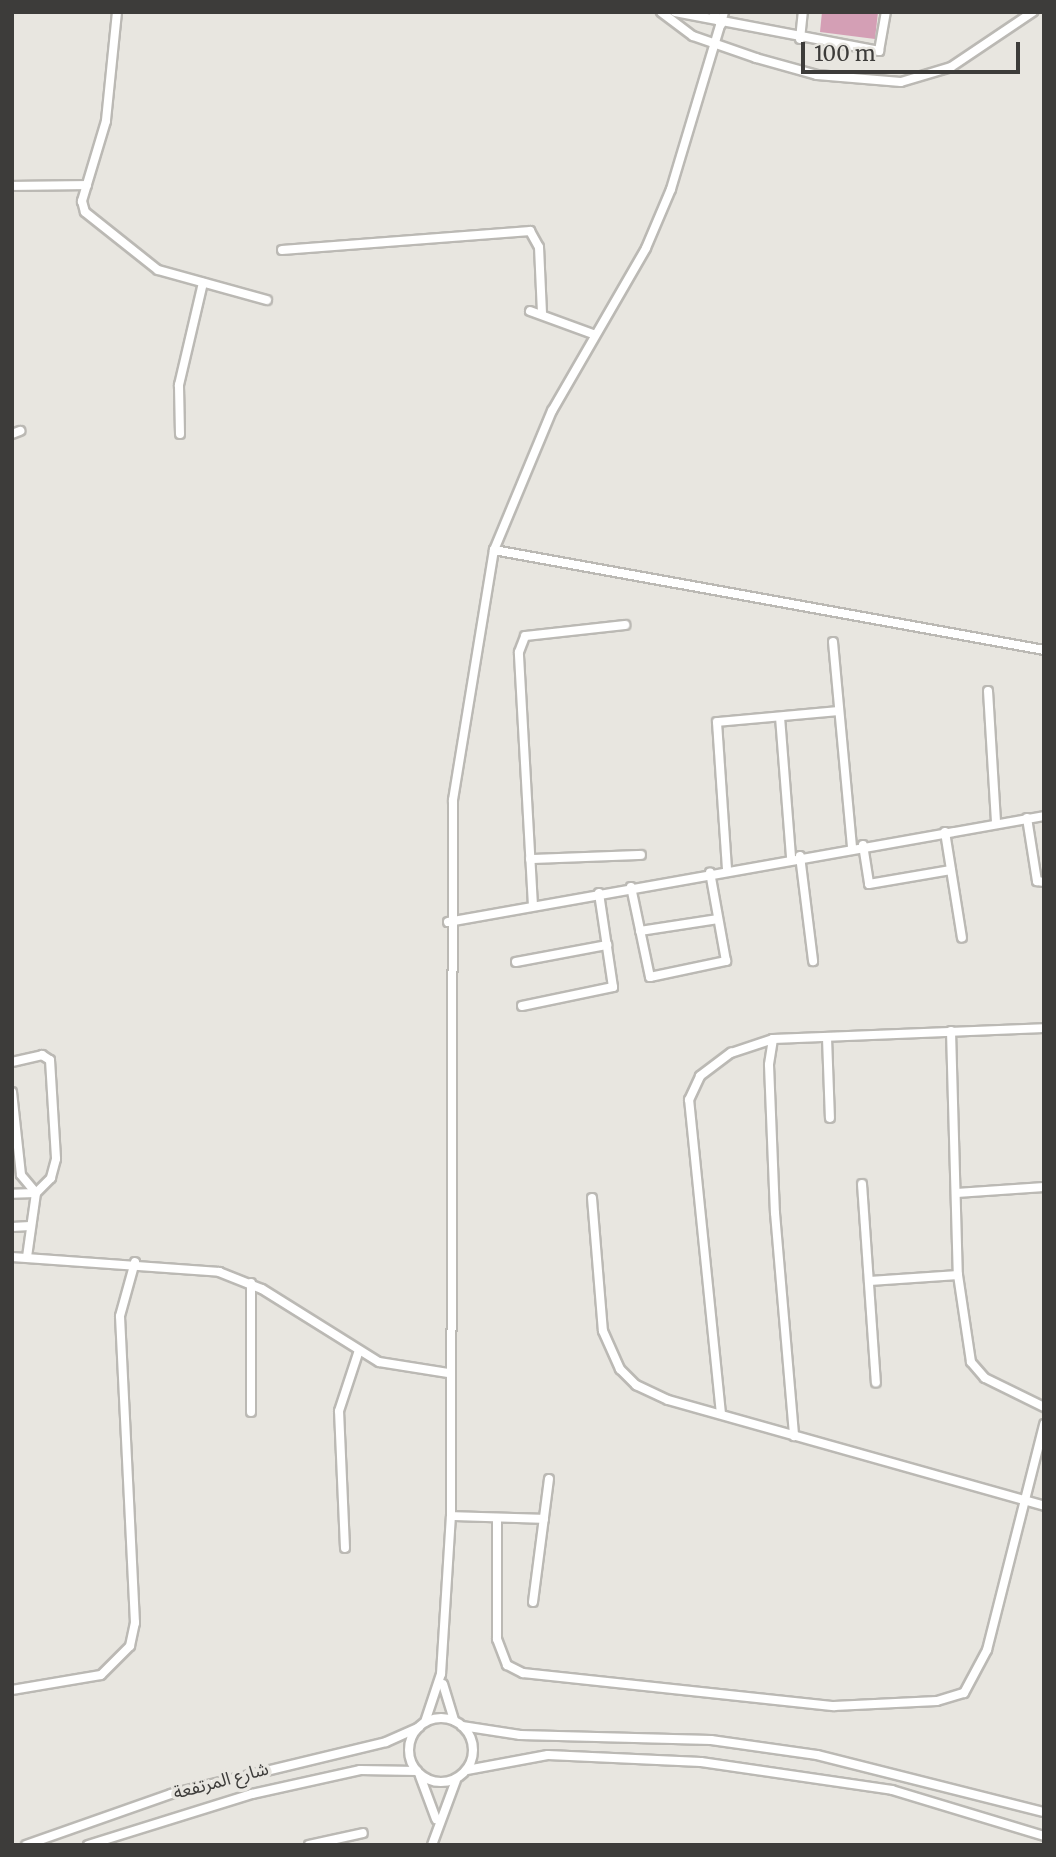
<!DOCTYPE html>
<meta charset="utf-8">
<style>
body{margin:0}
#map{position:relative;width:1056px;height:1857px;overflow:hidden;background:#e8e6e0;font-family:Merriweather,"Noto Sans Arabic",serif}
div>[style]{position:absolute}
[style*='--x']{left:calc(var(--x)*1px);top:calc(var(--y)*1px);width:calc(var(--w)*1px);rotate:calc(var(--a)*1deg)}
.building>*{inset:0;background:#d49fb5}
.roads{filter:drop-shadow(2px 0 #bbb9b4) drop-shadow(-2px 0 #bbb9b4) drop-shadow(0 2px #bbb9b4) drop-shadow(0 -2px #bbb9b4)}
.lane>*{height:8px;margin:-4px;padding:0 4px;transform-origin:4px;border-radius:4px;background:#fff}
.lane>.ring{margin:-4px;padding:0;box-sizing:content-box;background:none;border:8px solid #fff;border-radius:50%}
span{translate:-50% -50%;white-space:nowrap;text-align:center;line-height:1.15;-webkit-text-stroke:7px #e8e6e0;paint-order:stroke}
.street-label{font-size:18px;color:#3d3c3a}
.frame{position:absolute;inset:0;border:14px solid #3d3c3a;pointer-events:none}
.scale{position:absolute;left:801px;top:42px;width:219px;height:32px;box-sizing:border-box;border:4px solid #3d3c3a;border-top:0;padding-left:9px;font-size:21px;line-height:24px;white-space:nowrap;color:#3d3c3a;-webkit-text-stroke:5px #e8e6e0;paint-order:stroke}
</style>
<div id="map">
<div class="building">
<i style="clip-path:polygon(822px 12px,878px 12px,875px 39px,820px 32px)"></i>
</div>
<div class="roads">
<div class="lane">
<i style="--x:117;--y:12;--w:110;--a:95.8"></i>
<i style="--x:106;--y:121;--w:84;--a:106.7"></i>
<i style="--x:82;--y:201;--w:11;--a:75"></i>
<i style="--x:85;--y:212;--w:93;--a:38.5"></i>
<i style="--x:158;--y:270;--w:113;--a:15.4"></i>
<i style="--x:661;--y:12;--w:40;--a:37"></i>
<i style="--x:693;--y:36;--w:67;--a:19.2"></i>
<i style="--x:756;--y:58;--w:63;--a:15.6"></i>
<i style="--x:817;--y:75;--w:84;--a:4.8"></i>
<i style="--x:901;--y:82;--w:52;--a:-16.7"></i>
<i style="--x:951;--y:67;--w:99;--a:-33.9"></i>
<i style="--x:675;--y:12;--w:208;--a:10.8"></i>
<i style="--x:879;--y:51;--w:40;--a:-80"></i>
<i style="--x:713;--y:12;--w:15;--a:58"></i>
<i style="--x:800;--y:39;--w:27;--a:-84"></i>
<i style="--x:12;--y:186;--w:75;--a:-0.8"></i>
<i style="--x:282;--y:250;--w:249;--a:-4.4"></i>
<i style="--x:530;--y:231;--w:18;--a:61"></i>
<i style="--x:539;--y:247;--w:66;--a:87.4"></i>
<i style="--x:530;--y:311;--w:67;--a:20.1"></i>
<i style="--x:12;--y:434;--w:9;--a:-21"></i>
<i style="--x:180;--y:434;--w:49;--a:-91.2"></i>
<i style="--x:179;--y:385;--w:105;--a:-76.8"></i>
<i style="--x:494;--y:550;--w:151;--a:-67.4"></i>
<i style="--x:552;--y:411;--w:188;--a:-60"></i>
<i style="--x:646;--y:248;--w:64;--a:-67"></i>
<i style="--x:671;--y:189;--w:185;--a:-73.3"></i>
<i style="--x:833;--y:642;--w:206;--a:84.7"></i>
<i style="--x:988;--y:691;--w:132;--a:86.5"></i>
<i style="--x:780;--y:717;--w:141;--a:85.5"></i>
<i style="--x:1027;--y:818;--w:64;--a:81"></i>
<i style="--x:1037;--y:881;--w:7;--a:8"></i>
<i style="--x:945;--y:832;--w:107;--a:80.9"></i>
<i style="--x:863;--y:845;--w:39;--a:81"></i>
<i style="--x:869;--y:884;--w:83;--a:-9.7"></i>
<i style="--x:800;--y:856;--w:106;--a:82.9"></i>
<i style="--x:530;--y:859;--w:111;--a:-2.1"></i>
<i style="--x:727;--y:869;--w:147;--a:-93.9"></i>
<i style="--x:717;--y:722;--w:121;--a:-5.2"></i>
<i style="--x:631;--y:887;--w:92;--a:78.1"></i>
<i style="--x:650;--y:977;--w:78;--a:-11.9"></i>
<i style="--x:726;--y:961;--w:90;--a:-100.2"></i>
<i style="--x:533;--y:906;--w:254;--a:-93.2"></i>
<i style="--x:519;--y:652;--w:17;--a:-69"></i>
<i style="--x:525;--y:636;--w:101;--a:-6.3"></i>
<i style="--x:448;--y:922;--w:605;--a:-10.08"></i>
<i style="--x:640;--y:931;--w:79;--a:-8.7"></i>
<i style="--x:516;--y:962;--w:93;--a:-10.6"></i>
<i style="--x:522;--y:1006;--w:93;--a:-11.8"></i>
<i style="--x:613;--y:987;--w:95;--a:-98.5"></i>
<i style="--x:951;--y:1031;--w:244;--a:88.4"></i>
<i style="--x:958;--y:1275;--w:88;--a:81.5"></i>
<i style="--x:971;--y:1362;--w:21;--a:49"></i>
<i style="--x:985;--y:1378;--w:66;--a:26.2"></i>
<i style="--x:827;--y:1038;--w:80;--a:87.9"></i>
<i style="--x:773;--y:1039;--w:26;--a:99"></i>
<i style="--x:769;--y:1065;--w:148;--a:87.7"></i>
<i style="--x:775;--y:1213;--w:224;--a:85.1"></i>
<i style="--x:12;--y:1062;--w:31;--a:-13"></i>
<i style="--x:42;--y:1055;--w:9;--a:32"></i>
<i style="--x:50;--y:1060;--w:99;--a:86.5"></i>
<i style="--x:56;--y:1159;--w:20;--a:105"></i>
<i style="--x:51;--y:1178;--w:21;--a:135"></i>
<i style="--x:36;--y:1193;--w:24;--a:178"></i>
<i style="--x:12;--y:1092;--w:83;--a:83.8"></i>
<i style="--x:21;--y:1175;--w:23;--a:50"></i>
<i style="--x:862;--y:1184;--w:199;--a:86"></i>
<i style="--x:957;--y:1193;--w:87;--a:-3.9"></i>
<i style="--x:592;--y:1198;--w:133;--a:85.3"></i>
<i style="--x:603;--y:1331;--w:42;--a:65.9"></i>
<i style="--x:620;--y:1369;--w:23;--a:45"></i>
<i style="--x:636;--y:1385;--w:35;--a:25"></i>
<i style="--x:668;--y:1400;--w:391;--a:15.7"></i>
<i style="--x:12;--y:1227;--w:18;--a:-3"></i>
<i style="--x:12;--y:1257;--w:208;--a:4.1"></i>
<i style="--x:219;--y:1272;--w:46;--a:21.6"></i>
<i style="--x:262;--y:1289;--w:138;--a:32"></i>
<i style="--x:379;--y:1362;--w:70;--a:9.1"></i>
<i style="--x:27;--y:1257;--w:65;--a:-82"></i>
<i style="--x:870;--y:1281;--w:88;--a:-3.9"></i>
<i style="--x:251;--y:1412;--w:129;--a:-90"></i>
<i style="--x:721;--y:1414;--w:316;--a:-95.8"></i>
<i style="--x:689;--y:1100;--w:26;--a:-65"></i>
<i style="--x:700;--y:1076;--w:39;--a:-37"></i>
<i style="--x:731;--y:1053;--w:44;--a:-18.4"></i>
<i style="--x:773;--y:1039;--w:271;--a:-2.3"></i>
<i style="--x:451;--y:1516;--w:93;--a:1.8"></i>
<i style="--x:497;--y:1518;--w:121;--a:90"></i>
<i style="--x:497;--y:1639;--w:28;--a:69"></i>
<i style="--x:507;--y:1665;--w:18;--a:27"></i>
<i style="--x:523;--y:1673;--w:313;--a:6.1"></i>
<i style="--x:834;--y:1706;--w:103;--a:-2.8"></i>
<i style="--x:937;--y:1701;--w:28;--a:-17"></i>
<i style="--x:964;--y:1693;--w:49;--a:-61.9"></i>
<i style="--x:987;--y:1650;--w:233;--a:-75.8"></i>
<i style="--x:345;--y:1548;--w:137;--a:-92.5"></i>
<i style="--x:339;--y:1411;--w:64;--a:-71.8"></i>
<i style="--x:533;--y:1602;--w:124;--a:-82.6"></i>
<i style="--x:443;--y:1684;--w:38;--a:73"></i>
<i style="--x:12;--y:1690;--w:90;--a:-9.6"></i>
<i style="--x:101;--y:1675;--w:41;--a:-45"></i>
<i style="--x:130;--y:1646;--w:24;--a:-78"></i>
<i style="--x:135;--y:1623;--w:307;--a:-92.8"></i>
<i style="--x:120;--y:1316;--w:56;--a:-74.5"></i>
<i class="ring" style="left:409px;top:1718px;width:56px;height:56px"></i>
<i style="--x:425;--y:1722;--w:51;--a:-71.6"></i>
<i style="--x:441;--y:1674;--w:158;--a:-86.4"></i>
<i style="--x:451;--y:1516;--w:716;--a:-89.84"></i>
<i style="--x:453;--y:800;--w:253;--a:-80.7"></i>
<i style="--x:494;--y:550;--w:559;--a:10.3"></i>
<i style="--x:462;--y:1726;--w:59;--a:8.8"></i>
<i style="--x:520;--y:1735;--w:191;--a:1.5"></i>
<i style="--x:711;--y:1740;--w:107;--a:8.1"></i>
<i style="--x:817;--y:1755;--w:234;--a:14.1"></i>
<i style="--x:467;--y:1770;--w:82;--a:-10.5"></i>
<i style="--x:548;--y:1755;--w:153;--a:2.6"></i>
<i style="--x:701;--y:1762;--w:193;--a:8.3"></i>
<i style="--x:892;--y:1790;--w:159;--a:16.8"></i>
<i style="--x:420;--y:1776;--w:46;--a:69.6"></i>
<i style="--x:26;--y:1845;--w:154;--a:-19.4"></i>
<i style="--x:171;--y:1794;--w:221;--a:-13.6"></i>
<i style="--x:386;--y:1742;--w:36;--a:-24"></i>
<i style="--x:88;--y:1845;--w:172;--a:-17.3"></i>
<i style="--x:252;--y:1794;--w:111;--a:-12.5"></i>
<i style="--x:360;--y:1770;--w:57;--a:1"></i>
<i style="--x:309;--y:1845;--w:55;--a:-12.5"></i>
<i style="--x:432;--y:1845;--w:69;--a:-69.7"></i>
</div>
</div>
<div class="street-label">
<span style="left:221px;top:1781px;rotate:-15deg">شارع المرتفعة</span>
</div>
<div class="frame"></div>
<div class="scale">100 m</div>
</div>
